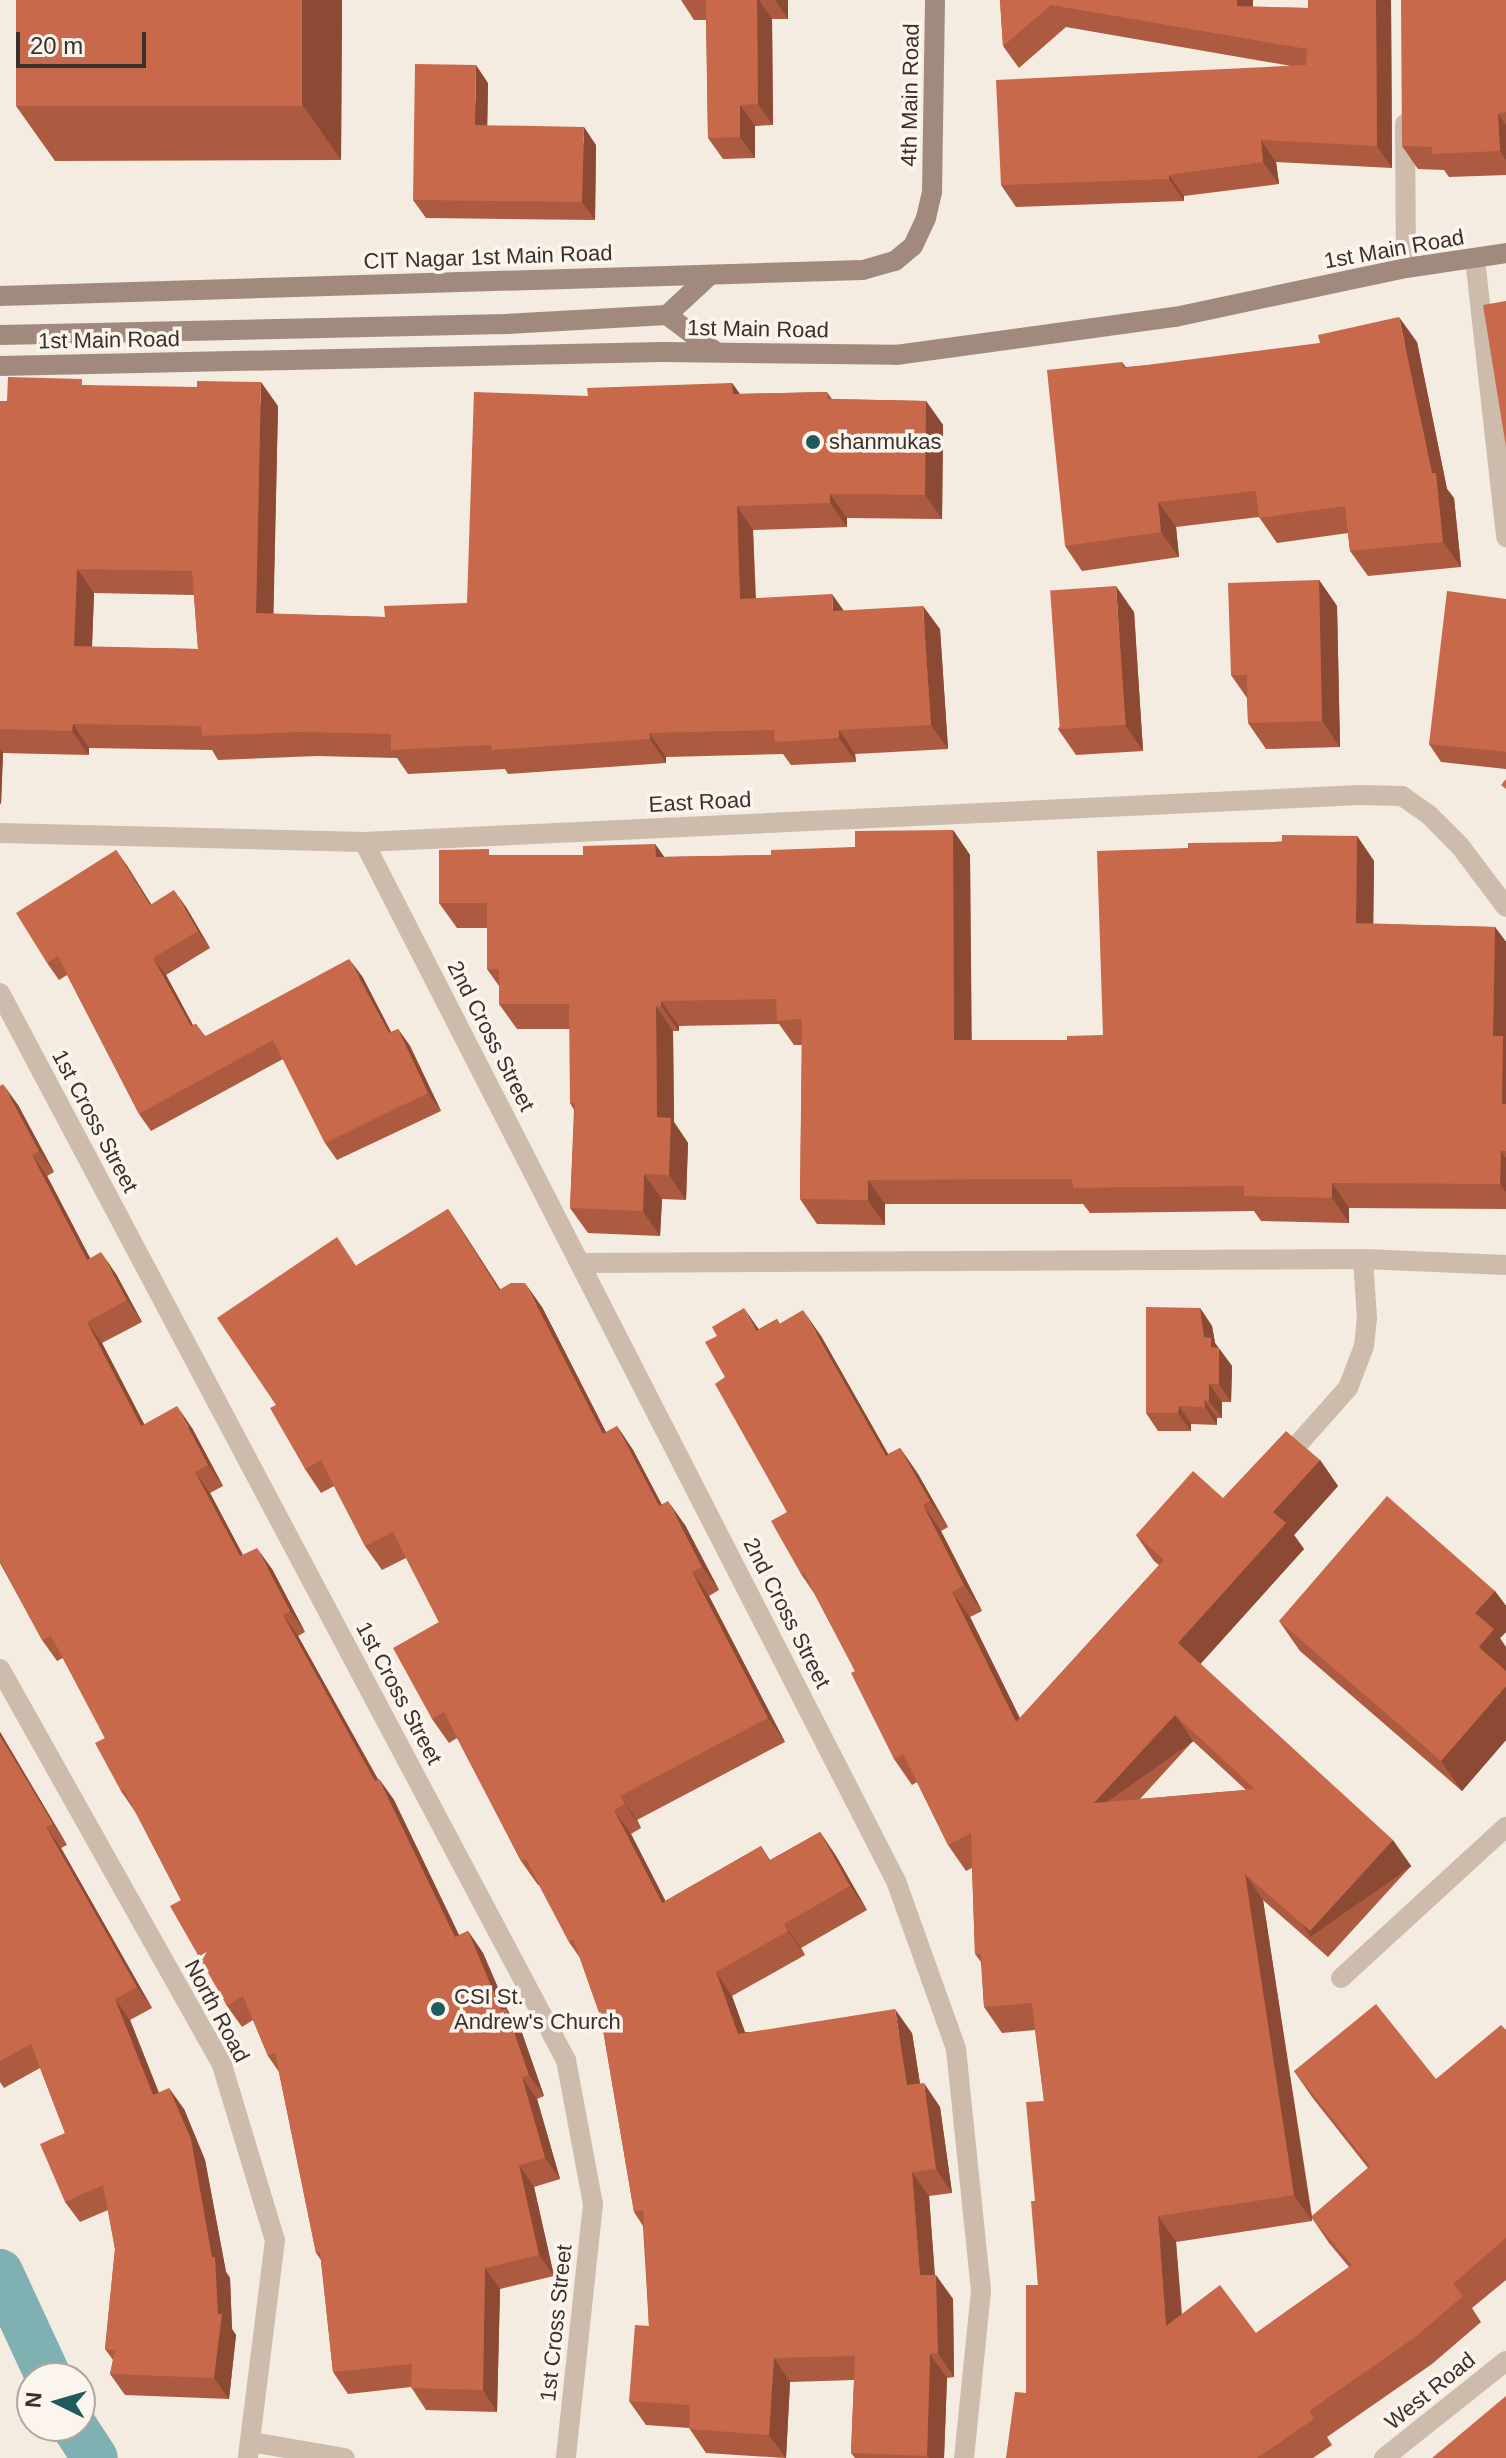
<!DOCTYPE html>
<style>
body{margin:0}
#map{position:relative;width:1506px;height:2458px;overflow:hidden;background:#f4ebe1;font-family:Helvetica,sans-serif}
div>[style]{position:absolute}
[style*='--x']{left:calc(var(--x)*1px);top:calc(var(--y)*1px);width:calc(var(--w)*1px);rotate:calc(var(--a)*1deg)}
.canal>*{height:46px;margin:-23px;padding:0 23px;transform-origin:23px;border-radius:23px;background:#7fb0b2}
.lane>*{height:20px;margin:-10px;padding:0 10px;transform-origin:10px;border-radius:10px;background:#cdbbac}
.street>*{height:20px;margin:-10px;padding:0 10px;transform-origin:10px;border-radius:10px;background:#cdbbac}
.secondary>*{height:20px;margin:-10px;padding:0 10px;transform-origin:10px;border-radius:10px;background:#a18a7d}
.wall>*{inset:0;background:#ac5a40}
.shaded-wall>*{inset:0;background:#8c4a34;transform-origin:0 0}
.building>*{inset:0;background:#c8694b;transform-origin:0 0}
.dots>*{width:22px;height:22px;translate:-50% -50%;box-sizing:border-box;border:4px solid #fbf5ee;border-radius:50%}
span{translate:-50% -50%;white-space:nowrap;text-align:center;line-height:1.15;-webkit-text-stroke:7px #fbf5ee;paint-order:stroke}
.street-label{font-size:22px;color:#3b302b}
.poi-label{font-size:22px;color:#3b302b}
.left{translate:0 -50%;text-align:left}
.north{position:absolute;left:16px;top:2362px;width:80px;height:80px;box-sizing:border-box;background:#fbf5ee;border:2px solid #aea6a0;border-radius:50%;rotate:275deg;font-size:22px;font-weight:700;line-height:32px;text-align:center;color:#3b302b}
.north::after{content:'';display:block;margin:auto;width:28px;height:36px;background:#1f5a5e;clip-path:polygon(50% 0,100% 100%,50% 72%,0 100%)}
.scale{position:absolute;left:16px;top:32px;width:130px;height:36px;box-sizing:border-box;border:4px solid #3b302b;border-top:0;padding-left:10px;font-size:24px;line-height:28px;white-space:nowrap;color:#3b302b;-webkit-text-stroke:6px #fbf5ee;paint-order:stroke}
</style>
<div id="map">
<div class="canal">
<i style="--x:0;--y:2272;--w:117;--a:65.2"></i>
<i style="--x:74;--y:2426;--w:38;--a:57"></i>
</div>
<div class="lane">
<i style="--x:1405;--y:124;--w:144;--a:89.6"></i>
<i style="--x:1475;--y:259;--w:280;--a:83.6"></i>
<i style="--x:1284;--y:1460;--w:96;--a:-48.4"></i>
<i style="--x:1348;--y:1388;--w:45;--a:-69.1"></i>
<i style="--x:1364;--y:1346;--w:27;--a:-84"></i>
<i style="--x:1367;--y:1319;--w:60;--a:-93.8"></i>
</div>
<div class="street">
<i style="--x:0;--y:833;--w:364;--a:1.4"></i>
<i style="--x:364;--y:842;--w:996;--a:-2.7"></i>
<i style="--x:1359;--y:795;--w:43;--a:1.3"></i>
<i style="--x:1402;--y:796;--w:33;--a:35"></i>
<i style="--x:1429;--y:815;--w:44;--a:45"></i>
<i style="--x:1460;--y:846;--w:76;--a:53"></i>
<i style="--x:364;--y:842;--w:1167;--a:62.89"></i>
<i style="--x:896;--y:1881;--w:178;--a:70.3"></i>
<i style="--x:956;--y:2049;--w:243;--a:84.1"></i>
<i style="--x:981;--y:2291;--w:168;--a:95.8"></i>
<i style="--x:0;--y:993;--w:1208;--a:62.06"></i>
<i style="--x:566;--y:2060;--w:147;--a:79.4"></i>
<i style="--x:593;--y:2204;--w:255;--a:96.1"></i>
<i style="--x:582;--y:1263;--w:781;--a:-0.29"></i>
<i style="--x:1363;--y:1259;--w:143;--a:2.4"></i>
<i style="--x:0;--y:1669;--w:454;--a:60.7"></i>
<i style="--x:222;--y:2065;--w:183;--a:73.2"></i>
<i style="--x:275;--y:2240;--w:220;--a:97.1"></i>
<i style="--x:1341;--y:1978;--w:224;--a:-42.5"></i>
<i style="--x:251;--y:2442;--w:95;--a:9.7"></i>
<i style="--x:1384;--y:2458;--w:156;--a:-38.5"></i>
</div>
<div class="secondary">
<i style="--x:0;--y:296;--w:863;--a:-1.73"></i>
<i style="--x:863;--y:270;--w:33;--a:-16"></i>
<i style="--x:895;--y:261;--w:23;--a:-40"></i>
<i style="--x:913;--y:246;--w:31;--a:-65"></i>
<i style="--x:926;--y:218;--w:27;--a:-77"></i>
<i style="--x:932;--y:192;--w:192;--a:-89.1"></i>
<i style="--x:667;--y:315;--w:61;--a:37.1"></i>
<i style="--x:0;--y:335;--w:506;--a:-1.25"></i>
<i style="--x:506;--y:324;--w:161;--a:-3.2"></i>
<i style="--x:667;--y:315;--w:59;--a:-42.9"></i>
<i style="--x:0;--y:366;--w:662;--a:-1.21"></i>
<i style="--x:662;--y:352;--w:234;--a:0.7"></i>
<i style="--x:896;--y:355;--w:282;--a:-7.8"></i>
<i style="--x:1175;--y:317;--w:236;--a:-12"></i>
<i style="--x:1406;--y:268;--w:101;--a:-8.5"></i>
</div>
<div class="wall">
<i style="clip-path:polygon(342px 0,341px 160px,55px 161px,16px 106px)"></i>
<i style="clip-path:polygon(681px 0,788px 0,788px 19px,772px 19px,773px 125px,755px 126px,755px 158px,723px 159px,708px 138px,706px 20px,694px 20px)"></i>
<i style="clip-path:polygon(1000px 0,1253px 0,1253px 7px,1308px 8px,1391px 0,1392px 168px,1276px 162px,1279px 184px,1184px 196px,1184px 201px,1016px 207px,1001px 185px,1291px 66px,1066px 27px,1019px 68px,1003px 46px)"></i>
<i style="clip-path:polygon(1506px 0,1506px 175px,1449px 177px,1444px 170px,1418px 169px,1402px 146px)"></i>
<i style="clip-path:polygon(488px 83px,487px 126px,596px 145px,595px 220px,426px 218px,413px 200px)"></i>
<i style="clip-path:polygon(1417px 342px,1447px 489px,1454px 498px,1461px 567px,1368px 576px,1350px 551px,1348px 533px,1277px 543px,1259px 517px,1176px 527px,1179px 557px,1082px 571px,1065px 546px,1122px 362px,1126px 367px)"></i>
<i style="clip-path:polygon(evenodd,732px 383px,740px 394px,827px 392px,832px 399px,926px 401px,943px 425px,942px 519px,847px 518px,847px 527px,753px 530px,756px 598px,844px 611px,940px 629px,948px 749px,855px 754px,856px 762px,791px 765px,783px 754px,666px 757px,666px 763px,508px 774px,505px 769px,408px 774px,397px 758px,317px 756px,218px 760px,212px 750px,89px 748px,89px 755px,3px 753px,1px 804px,0 804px,0 401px,7px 401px,86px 385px,278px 406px,273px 614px,385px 617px,467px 603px,588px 396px,732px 383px,94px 593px,194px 595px,198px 649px,92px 647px,94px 593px)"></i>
<i style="clip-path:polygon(1319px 580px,1337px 606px,1340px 747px,1266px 749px,1248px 723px,1247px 698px,1231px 675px)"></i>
<i style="clip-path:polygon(1506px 599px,1506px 769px,1441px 762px,1429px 744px)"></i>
<i style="clip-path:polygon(1134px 612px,1143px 751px,1076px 755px,1058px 729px)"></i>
<i style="clip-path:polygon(953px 830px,970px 855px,971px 1040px,1067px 1040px,1103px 1035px,1188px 848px,1357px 836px,1374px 861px,1373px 924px,1495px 927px,1506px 942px,1506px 1209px,1349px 1208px,1349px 1223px,1261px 1221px,1254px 1211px,1090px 1213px,1083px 1204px,885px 1204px,885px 1225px,817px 1224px,800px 1199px,802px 1045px,794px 1045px,779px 1024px,679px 1026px,679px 1031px,673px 1031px,674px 1122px,688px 1143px,686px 1200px,662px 1199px,660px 1236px,588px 1233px,570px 1208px,574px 1110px,570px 1103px,570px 1029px,517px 1029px,499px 1004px,499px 986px,487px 969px,487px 928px,457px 928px,439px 903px,492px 855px,583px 855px,655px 844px,664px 857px,771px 855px,855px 847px)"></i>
<i style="clip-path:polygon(116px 850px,151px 904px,186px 907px,210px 948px,166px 975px,193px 1025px,196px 1024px,205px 1036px,362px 976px,391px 1032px,398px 1029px,410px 1046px,441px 1111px,337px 1160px,325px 1143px,283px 1059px,151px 1131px,139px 1114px,67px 975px,59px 980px,47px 963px)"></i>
<i style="clip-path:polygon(0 1086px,18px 1105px,54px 1172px,47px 1176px,90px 1258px,116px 1274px,142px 1322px,102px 1343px,144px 1424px,192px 1428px,223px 1486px,210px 1493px,243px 1555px,272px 1569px,305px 1632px,298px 1636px,378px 1779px,379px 1779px,394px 1800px,459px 1935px,468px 1931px,483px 1953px,508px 2011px,521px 2030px,544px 2096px,537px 2099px,560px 2179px,534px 2187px,554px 2276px,500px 2289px,497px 2412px,426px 2410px,411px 2387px,348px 2394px,333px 2372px,321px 2260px,316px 2253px,279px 2072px,268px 2056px,253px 2020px,242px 2027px,227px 2006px,181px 1900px,136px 1813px,121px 1791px,105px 1738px,63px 1658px,57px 1661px,42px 1640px,0 1563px)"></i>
<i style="clip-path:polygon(448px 1209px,500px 1289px,542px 1307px,606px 1432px,617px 1426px,633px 1450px,662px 1505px,685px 1525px,719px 1590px,709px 1596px,785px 1742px,637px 1820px,641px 1828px,631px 1834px,665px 1901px,761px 1846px,770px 1860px,820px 1832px,836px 1856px,867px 1910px,801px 1948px,805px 1955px,732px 1996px,745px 2032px,912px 2033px,920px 2084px,940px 2107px,952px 2193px,929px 2196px,935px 2275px,953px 2299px,954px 2377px,947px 2378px,944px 2458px,855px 2458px,851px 2453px,854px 2380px,790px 2382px,786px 2458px,706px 2453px,689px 2428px,646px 2425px,629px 2401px,649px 2326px,643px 2226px,634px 2212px,601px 2018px,580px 1958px,569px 1942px,539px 1885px,538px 1885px,521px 1861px,457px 1738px,449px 1743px,432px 1719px,439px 1622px,406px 1558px,382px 1570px,365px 1546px,334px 1486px,321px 1493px,305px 1469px,276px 1405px,357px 1265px)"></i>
<i style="clip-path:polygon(1200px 1308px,1212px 1326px,1215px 1343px,1232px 1366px,1231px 1402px,1222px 1402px,1222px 1418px,1217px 1418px,1217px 1425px,1191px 1424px,1191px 1431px,1158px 1431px,1146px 1413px)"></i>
<i style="clip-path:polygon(evenodd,777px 1319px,780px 1324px,821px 1336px,888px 1454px,900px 1448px,918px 1474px,948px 1527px,941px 1531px,982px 1611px,970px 1617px,1020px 1718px,1159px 1565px,1154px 1561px,1136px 1535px,1223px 1498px,1320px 1460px,1338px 1486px,1294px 1535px,1304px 1549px,1200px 1664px,1411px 1866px,1328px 1957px,1263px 1900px,1312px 2216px,1368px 2168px,1312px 2097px,1294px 2071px,1436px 2079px,1506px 2030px,1506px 2280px,1472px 2308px,1481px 2322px,1432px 2364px,1327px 2437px,1332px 2445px,1313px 2458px,1006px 2458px,1026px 2393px,1038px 2285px,1035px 2201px,1044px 2101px,1035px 2030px,1002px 2033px,984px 2007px,981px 1962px,975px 1954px,972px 1868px,966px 1871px,948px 1845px,917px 1782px,912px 1785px,894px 1759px,855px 1671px,814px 1593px,801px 1574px,787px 1512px,725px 1377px,717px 1336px,759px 1329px,777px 1319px,1193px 1741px,1246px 1790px,1140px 1799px,1193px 1741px,777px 1319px,1312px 2218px,1329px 2243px,1349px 2267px,1256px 2333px,1182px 2314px,1176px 2242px,1312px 2221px,1312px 2218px)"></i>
<i style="clip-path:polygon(1495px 1591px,1506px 1606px,1506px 1632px,1500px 1638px,1506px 1671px,1506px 1740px,1462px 1791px,1300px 1651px,1279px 1621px)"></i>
<i style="clip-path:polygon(0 1732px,67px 1845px,61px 1848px,152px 2008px,130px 2020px,159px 2093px,184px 2109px,205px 2160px,226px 2272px,230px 2278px,232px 2329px,236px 2335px,229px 2399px,125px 2395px,110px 2374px,113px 2360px,105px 2349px,115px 2249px,108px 2210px,80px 2222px,65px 2202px,65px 2133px,40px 2068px,4px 2088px,0 2082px)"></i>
</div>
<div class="shaded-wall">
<i style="clip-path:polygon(302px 0,342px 0,341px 160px,302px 104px)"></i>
<i style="clip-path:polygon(757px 0,759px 0,772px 19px,773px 125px,758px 104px)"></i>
<i style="clip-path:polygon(775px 0,788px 0,788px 19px)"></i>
<i style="clip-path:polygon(1237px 0,1253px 0,1252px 28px,1237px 6px)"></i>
<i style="clip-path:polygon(1376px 0,1391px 0,1392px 168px,1377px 146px)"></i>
<i style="clip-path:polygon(476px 65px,488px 83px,487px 143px,475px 125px)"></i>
<i style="clip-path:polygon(740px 105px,755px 126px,755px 158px,740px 137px)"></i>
<i style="clip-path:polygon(1498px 114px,1506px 125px,1506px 160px,1500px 151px)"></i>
<i style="clip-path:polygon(584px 127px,596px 145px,595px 220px,582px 202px)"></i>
<i style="clip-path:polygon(1261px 140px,1276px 162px,1279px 184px,1263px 162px)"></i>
<i style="clip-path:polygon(1169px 175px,1184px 196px,1184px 201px,1169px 179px)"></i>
<i style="clip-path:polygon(1399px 317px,1417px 342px,1447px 489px,1454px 498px,1461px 567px,1443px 542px,1432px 473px)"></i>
<i style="clip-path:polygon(261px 382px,278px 406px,273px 637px,256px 613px)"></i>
<i style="clip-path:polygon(732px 383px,749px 407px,733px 394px)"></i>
<i style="clip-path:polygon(926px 401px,943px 425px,942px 519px,925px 495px)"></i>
<i style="clip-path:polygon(830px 494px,847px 518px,847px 527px,830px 503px)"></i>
<i style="clip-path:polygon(1158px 502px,1176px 527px,1179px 557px,1161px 532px)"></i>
<i style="clip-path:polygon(737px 506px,753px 530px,756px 623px,740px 599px)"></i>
<i style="clip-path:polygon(77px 569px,94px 593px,91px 670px,74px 646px)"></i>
<i style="clip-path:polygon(1319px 580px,1337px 606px,1340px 747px,1322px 721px)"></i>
<i style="clip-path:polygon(1116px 586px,1134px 612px,1143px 751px,1125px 725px)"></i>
<i style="clip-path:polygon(832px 594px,849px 618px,833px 611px)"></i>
<i style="clip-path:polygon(923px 606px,940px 629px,948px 749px,931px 725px)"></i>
<i style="clip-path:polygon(73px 724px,89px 748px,89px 755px,72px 731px)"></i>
<i style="clip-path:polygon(839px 730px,855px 754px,856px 762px,839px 738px)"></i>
<i style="clip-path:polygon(649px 733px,666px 757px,666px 763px,650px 739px)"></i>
<i style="clip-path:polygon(0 749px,3px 753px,1px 804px,0 802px)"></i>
<i style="clip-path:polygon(953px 830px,970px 855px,972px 1065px,954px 1040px)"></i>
<i style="clip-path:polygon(1357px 836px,1374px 861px,1373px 948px,1356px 923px)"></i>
<i style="clip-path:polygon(655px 844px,673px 869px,656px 857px)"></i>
<i style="clip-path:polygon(116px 850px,128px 867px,162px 922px,150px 905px)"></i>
<i style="clip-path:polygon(174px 890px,186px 907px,210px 948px,198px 931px)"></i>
<i style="clip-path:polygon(1495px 927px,1506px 942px,1506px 1110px,1502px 1104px,1493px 1036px)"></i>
<i style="clip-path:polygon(153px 958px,166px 975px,203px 1044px,191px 1026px)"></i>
<i style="clip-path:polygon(349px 959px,362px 976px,401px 1051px,389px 1033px)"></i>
<i style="clip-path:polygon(661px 1001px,679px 1026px,679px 1031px,661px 1006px)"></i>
<i style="clip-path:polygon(656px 1006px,673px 1031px,674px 1122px,688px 1143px,686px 1200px,669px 1175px,657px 1117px)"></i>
<i style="clip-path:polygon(398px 1029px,410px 1046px,441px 1111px,428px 1093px)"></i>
<i style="clip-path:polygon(3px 1084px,18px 1105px,54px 1172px,39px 1151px)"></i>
<i style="clip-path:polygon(1501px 1151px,1506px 1158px,1506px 1192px,1500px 1184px)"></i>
<i style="clip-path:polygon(32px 1155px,47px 1176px,102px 1281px,87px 1260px)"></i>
<i style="clip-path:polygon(644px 1174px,662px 1199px,660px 1236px,643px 1211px)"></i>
<i style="clip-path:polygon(868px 1180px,885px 1204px,885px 1225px,868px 1200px)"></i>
<i style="clip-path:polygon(1332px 1183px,1349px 1208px,1349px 1223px,1332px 1198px)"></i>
<i style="clip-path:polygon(448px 1209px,464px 1233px,516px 1314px,499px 1290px)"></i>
<i style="clip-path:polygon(101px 1252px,116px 1274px,142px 1322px,127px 1300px)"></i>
<i style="clip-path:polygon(525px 1283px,542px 1307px,619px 1458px,603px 1434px)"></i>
<i style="clip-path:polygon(744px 1308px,762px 1334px,756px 1331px)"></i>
<i style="clip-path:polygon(1200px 1308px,1212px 1326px,1215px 1343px,1232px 1366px,1231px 1402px,1219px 1384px,1204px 1337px)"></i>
<i style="clip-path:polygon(803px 1310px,821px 1336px,904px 1482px,886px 1456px)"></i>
<i style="clip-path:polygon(87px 1322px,102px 1343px,156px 1447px,141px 1426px)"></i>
<i style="clip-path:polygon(1209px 1384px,1222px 1402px,1222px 1418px,1209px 1401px)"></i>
<i style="clip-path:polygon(1204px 1400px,1217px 1418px,1217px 1425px,1205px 1407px)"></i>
<i style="clip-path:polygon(177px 1406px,192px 1428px,223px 1486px,208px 1465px)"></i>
<i style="clip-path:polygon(1179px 1406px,1191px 1424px,1191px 1431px,1178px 1413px)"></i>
<i style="clip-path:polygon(617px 1426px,633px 1450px,675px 1530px,659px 1506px)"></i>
<i style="clip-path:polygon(900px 1448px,918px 1474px,948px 1527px,930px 1501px)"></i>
<i style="clip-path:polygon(1320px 1460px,1338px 1486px,1294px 1535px,1304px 1549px,1196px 1669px,1178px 1643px,1273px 1512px)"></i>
<i style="clip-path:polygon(195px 1472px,210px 1493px,255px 1578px,240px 1556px)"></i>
<i style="clip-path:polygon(668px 1501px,685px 1525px,719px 1590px,702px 1567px)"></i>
<i style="clip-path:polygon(923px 1505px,941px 1531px,982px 1611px,964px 1585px)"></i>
<i style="clip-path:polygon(257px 1548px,272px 1569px,305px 1632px,290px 1611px)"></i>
<i style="clip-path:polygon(692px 1572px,709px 1596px,785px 1742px,768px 1718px)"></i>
<i style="clip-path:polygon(1495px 1591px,1506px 1606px,1506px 1632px,1500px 1638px,1506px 1647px,1506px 1670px,1500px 1677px,1479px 1647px,1475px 1613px)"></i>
<i style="clip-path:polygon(952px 1592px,970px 1617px,1034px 1747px,1016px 1722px)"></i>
<i style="clip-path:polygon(283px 1615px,298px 1636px,389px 1800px,379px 1779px,394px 1800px,470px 1958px,455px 1937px,375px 1781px)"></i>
<i style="clip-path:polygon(1506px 1686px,1506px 1740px,1462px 1791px,1441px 1761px)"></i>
<i style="left:1175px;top:1715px;width:32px;height:120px;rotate:55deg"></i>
<i style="clip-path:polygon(0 1732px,67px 1845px,53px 1824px,0 1736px)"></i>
<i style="clip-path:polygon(620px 1796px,637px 1820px,641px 1828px,625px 1804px)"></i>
<i style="clip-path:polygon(614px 1810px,631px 1834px,679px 1927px,662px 1903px)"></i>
<i style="clip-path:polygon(46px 1827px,61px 1848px,152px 2008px,137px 1987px)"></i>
<i style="clip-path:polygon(820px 1832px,836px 1856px,867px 1910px,850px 1886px)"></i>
<i style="left:1393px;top:1840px;width:32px;height:123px;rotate:55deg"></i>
<i style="clip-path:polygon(1245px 1874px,1263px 1900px,1312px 2221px,1294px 2195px)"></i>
<i style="clip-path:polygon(784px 1924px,801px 1948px,805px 1955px,788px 1931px)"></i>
<i style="clip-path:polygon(468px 1931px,483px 1953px,508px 2011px,521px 2030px,544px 2096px,529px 2075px)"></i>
<i style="clip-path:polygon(716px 1972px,732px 1996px,754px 2058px,738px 2034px)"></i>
<i style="clip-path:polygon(115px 1999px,130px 2020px,168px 2116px,153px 2095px)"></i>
<i style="clip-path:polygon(895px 2009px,912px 2033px,924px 2109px,907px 2085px)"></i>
<i style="clip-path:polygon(522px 2077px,537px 2099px,560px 2179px,545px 2158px)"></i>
<i style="clip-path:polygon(924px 2083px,940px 2107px,952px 2193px,936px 2169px)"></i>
<i style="clip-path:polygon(169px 2088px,184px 2109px,205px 2160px,226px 2272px,230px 2278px,232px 2329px,236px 2335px,229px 2399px,214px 2378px,212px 2257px)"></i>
<i style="clip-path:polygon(519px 2165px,534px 2187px,554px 2276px,539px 2255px)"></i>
<i style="clip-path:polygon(912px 2172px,929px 2196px,936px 2295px,936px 2275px,953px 2299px,954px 2377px,938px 2353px,920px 2275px)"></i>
<i style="clip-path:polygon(1158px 2216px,1176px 2242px,1184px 2352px,1166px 2326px)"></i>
<i style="clip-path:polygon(485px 2268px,500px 2289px,497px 2412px,483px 2390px)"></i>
<i style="clip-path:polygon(930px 2354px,947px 2378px,944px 2458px,929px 2458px,927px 2456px)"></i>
<i style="clip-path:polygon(774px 2358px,790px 2382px,786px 2458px,769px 2435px)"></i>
</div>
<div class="building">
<i style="left:16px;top:0;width:286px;height:106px"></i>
<i style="clip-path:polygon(706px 0,757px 0,758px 104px,740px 105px,740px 137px,708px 138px)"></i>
<i style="clip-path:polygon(1000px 0,1237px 0,1237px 6px,1308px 8px,1308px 0,1376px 0,1377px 146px,1261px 140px,1263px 162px,1169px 175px,1169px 179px,1001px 185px,996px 80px,1306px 65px,1307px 49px,1051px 5px,1003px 46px)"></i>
<i style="clip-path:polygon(1401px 0,1506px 0,1506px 112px,1498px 114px,1500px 151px,1432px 154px,1432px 147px,1402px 146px)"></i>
<i style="clip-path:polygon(415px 64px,476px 65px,475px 125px,584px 127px,582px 202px,413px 200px)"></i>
<i style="clip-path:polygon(1506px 301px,1506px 447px,1483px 305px)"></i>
<i style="clip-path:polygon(1399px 317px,1432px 473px,1436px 473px,1443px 542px,1350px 551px,1345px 506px,1259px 518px,1256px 491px,1158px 502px,1161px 532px,1065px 546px,1047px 370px,1122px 362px,1123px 368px,1320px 343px,1318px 335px)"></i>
<i style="clip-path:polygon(evenodd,8px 377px,82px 379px,82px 385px,197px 387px,197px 381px,261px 382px,256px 613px,385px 617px,384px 606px,467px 603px,474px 392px,588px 396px,587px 388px,732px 383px,733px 394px,827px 392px,827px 399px,926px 401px,925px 495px,830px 494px,830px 503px,737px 506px,740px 599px,832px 594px,833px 611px,923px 606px,931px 725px,839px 730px,839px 738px,775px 742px,774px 730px,649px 733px,650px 739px,492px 750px,491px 745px,391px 750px,391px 734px,301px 732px,202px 736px,201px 726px,73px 724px,72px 731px,0 729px,0 401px,7px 401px,8px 377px,77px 569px,192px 571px,198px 649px,74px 646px,77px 569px)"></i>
<i style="clip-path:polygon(1319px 580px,1322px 721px,1248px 723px,1247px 675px,1231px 675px,1228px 583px)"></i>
<i style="left:1116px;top:586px;width:139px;height:66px;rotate:86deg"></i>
<i style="clip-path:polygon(1447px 591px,1506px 599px,1506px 752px,1429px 744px)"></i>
<i style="clip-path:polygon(1506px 779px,1506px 789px,1501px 785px)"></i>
<i style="clip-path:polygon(953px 830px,954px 1040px,1067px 1040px,1067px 1036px,1103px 1035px,1097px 851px,1188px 848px,1188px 843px,1282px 842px,1282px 835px,1357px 836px,1356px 923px,1495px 927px,1493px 1036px,1503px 1036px,1502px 1104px,1506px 1104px,1506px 1151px,1501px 1151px,1500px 1184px,1332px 1183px,1332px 1198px,1244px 1196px,1244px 1186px,1073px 1188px,1072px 1179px,868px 1180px,868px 1200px,800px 1199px,802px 1019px,777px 1021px,776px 999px,661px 1001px,661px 1006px,656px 1006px,657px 1117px,671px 1118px,669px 1175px,644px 1174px,643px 1211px,570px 1208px,575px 1103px,570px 1103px,569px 1004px,499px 1004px,499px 969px,487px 969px,487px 903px,439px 903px,439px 850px,489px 849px,489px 855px,583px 855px,583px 846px,655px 844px,656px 857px,771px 855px,771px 850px,855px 847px,855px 831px)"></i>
<i style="clip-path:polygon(116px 850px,150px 905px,174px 890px,198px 931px,153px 958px,191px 1026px,196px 1024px,204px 1037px,349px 959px,389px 1033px,398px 1029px,428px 1093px,325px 1143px,273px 1040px,139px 1114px,58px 956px,47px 963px,16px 913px)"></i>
<i style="clip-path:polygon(3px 1084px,39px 1151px,32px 1155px,87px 1260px,101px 1252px,127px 1300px,87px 1322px,141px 1426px,177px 1406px,208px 1465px,195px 1472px,240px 1556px,257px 1548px,290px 1611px,283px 1615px,375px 1781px,379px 1779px,455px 1937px,468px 1931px,501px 2010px,506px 2009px,529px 2075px,522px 2077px,545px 2158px,519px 2165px,539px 2255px,485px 2268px,483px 2390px,411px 2388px,412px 2364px,333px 2372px,320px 2252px,316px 2253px,275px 2053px,268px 2056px,243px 1996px,227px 2006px,170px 1906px,181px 1900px,124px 1790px,121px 1791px,95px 1743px,105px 1738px,51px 1636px,42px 1640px,0 1561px,0 1086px)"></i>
<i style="clip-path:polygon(448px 1209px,499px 1290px,511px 1283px,525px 1283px,603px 1434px,617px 1426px,659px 1506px,668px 1501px,702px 1567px,692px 1572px,768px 1718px,620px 1796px,625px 1804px,614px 1810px,662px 1903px,761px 1846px,769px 1861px,820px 1832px,850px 1886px,784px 1924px,788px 1931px,716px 1972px,738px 2034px,895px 2009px,907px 2085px,924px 2083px,936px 2169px,912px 2172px,920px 2275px,936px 2275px,938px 2353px,930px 2354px,927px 2456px,851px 2453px,855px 2356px,774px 2358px,769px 2435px,689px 2429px,690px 2405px,629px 2401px,635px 2325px,649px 2326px,643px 2210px,634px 2212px,601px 2018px,573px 1939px,569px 1942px,526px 1859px,521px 1861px,444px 1712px,432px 1719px,393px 1648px,439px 1622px,393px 1532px,365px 1546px,321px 1460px,305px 1469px,270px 1408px,276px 1405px,217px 1318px,337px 1237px,356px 1266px)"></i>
<i style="clip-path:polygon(1146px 1307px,1200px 1308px,1204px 1337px,1211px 1338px,1211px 1347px,1219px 1348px,1219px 1384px,1209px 1384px,1209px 1401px,1204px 1400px,1205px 1407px,1179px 1406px,1178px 1413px,1146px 1413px)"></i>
<i style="clip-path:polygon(evenodd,744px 1308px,756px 1331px,777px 1319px,779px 1324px,803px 1310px,886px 1456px,900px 1448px,930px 1501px,923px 1505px,964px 1585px,952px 1592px,1016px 1722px,1164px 1560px,1136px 1535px,1193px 1471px,1223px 1498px,1286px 1431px,1320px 1460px,1273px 1512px,1286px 1523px,1178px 1643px,1393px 1840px,1310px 1931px,1245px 1874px,1294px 2195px,1158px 2216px,1166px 2326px,1220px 2285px,1256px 2333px,1352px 2265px,1311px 2217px,1370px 2166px,1294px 2071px,1376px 2004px,1436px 2079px,1501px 2025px,1506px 2030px,1506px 2238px,1453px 2284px,1463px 2296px,1414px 2338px,1309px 2411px,1314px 2419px,1257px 2458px,1006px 2458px,1015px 2392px,1026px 2393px,1026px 2285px,1038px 2285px,1031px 2201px,1035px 2201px,1026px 2102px,1044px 2101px,1032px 2003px,984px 2007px,981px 1954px,975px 1954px,971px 1833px,948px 1845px,903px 1754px,894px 1759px,851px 1673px,855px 1671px,804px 1573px,801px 1574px,771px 1521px,787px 1512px,715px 1384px,725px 1377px,705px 1342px,717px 1336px,712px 1327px,744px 1308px,1175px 1715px,1255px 1789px,1094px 1803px,1175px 1715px)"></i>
<i style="clip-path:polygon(1387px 1496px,1495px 1591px,1475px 1613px,1494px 1629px,1479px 1647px,1506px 1671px,1506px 1686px,1441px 1761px,1279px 1621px)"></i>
<i style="clip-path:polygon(0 1736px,53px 1824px,46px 1827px,137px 1987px,115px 1999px,153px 2095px,169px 2088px,191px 2139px,212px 2257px,215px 2257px,218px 2314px,222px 2314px,214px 2378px,110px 2374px,115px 2351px,105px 2349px,115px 2249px,103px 2185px,65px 2202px,40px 2144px,65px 2133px,31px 2044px,0 2061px)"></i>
<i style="clip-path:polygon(1506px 2396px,1506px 2458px,1432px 2458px)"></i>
</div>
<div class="dots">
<i style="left:813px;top:442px;background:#1f5a5e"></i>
<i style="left:438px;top:2009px;background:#1f5a5e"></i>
</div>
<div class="street-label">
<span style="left:910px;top:95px;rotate:-89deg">4th Main Road</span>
<span style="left:1394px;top:249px;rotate:-10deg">1st Main Road</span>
<span style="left:488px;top:257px;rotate:-2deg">CIT Nagar 1st Main Road</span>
<span style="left:758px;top:329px;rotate:1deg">1st Main Road</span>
<span style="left:109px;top:340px;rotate:-1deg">1st Main Road</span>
<span style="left:700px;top:802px;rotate:-3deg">East Road</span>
<span style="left:491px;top:1036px;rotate:63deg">2nd Cross Street</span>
<span style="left:95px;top:1121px;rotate:62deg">1st Cross Street</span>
<span style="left:787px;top:1613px;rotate:63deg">2nd Cross Street</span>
<span style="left:399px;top:1693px;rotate:62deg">1st Cross Street</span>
<span style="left:217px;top:2011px;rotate:62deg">North Road</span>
<span style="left:556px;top:2323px;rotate:-84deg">1st Cross Street</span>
<span style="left:1430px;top:2391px;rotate:-39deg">West Road</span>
</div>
<div class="poi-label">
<span class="left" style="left:829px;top:442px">shanmukas</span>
<span class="left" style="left:454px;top:2009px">CSI St.<br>Andrew's Church</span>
</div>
<div class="north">N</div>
<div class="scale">20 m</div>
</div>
